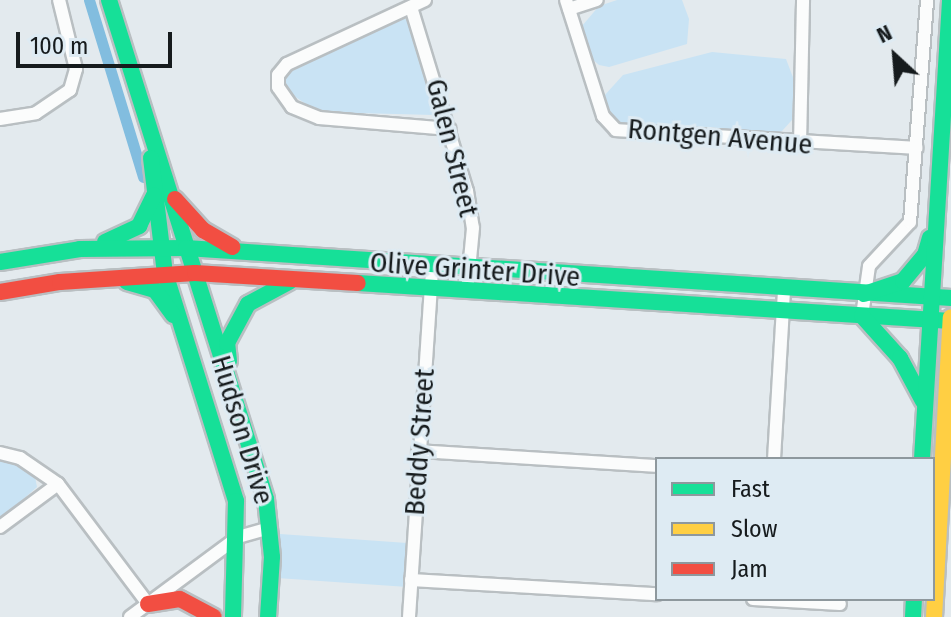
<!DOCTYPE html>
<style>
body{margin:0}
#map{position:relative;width:951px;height:617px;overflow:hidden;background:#e3eaee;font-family:"Fira Sans Condensed",sans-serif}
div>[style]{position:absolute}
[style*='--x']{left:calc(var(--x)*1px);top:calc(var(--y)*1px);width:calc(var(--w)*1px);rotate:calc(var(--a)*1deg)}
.green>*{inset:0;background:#c9e3f4;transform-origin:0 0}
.canal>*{height:11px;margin:-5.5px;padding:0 5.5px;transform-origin:5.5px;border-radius:5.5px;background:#82bddf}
.roads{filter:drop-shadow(2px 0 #b9bfc2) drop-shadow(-2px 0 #b9bfc2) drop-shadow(0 2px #b9bfc2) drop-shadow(0 -2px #b9bfc2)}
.street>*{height:12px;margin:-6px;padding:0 6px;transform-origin:6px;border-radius:6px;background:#fbfcfc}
.fast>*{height:16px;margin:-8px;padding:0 8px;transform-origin:8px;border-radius:8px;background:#16e098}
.slow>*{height:16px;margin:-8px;padding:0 8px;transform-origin:8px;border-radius:8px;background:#ffcf43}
.jam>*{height:16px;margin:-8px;padding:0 8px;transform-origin:8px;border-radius:8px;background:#f24e42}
span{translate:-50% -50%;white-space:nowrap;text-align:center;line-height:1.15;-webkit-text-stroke:6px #deebf3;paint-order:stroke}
.street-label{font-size:28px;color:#161b1d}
.legend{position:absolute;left:655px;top:457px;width:280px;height:144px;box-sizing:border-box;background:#deebf3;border:2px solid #8e989d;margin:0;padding:10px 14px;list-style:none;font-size:24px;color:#161b1d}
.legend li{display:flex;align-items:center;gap:16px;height:40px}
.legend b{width:40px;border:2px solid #8e989d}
.north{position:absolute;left:855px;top:16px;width:80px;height:80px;-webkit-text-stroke:6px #deebf3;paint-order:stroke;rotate:334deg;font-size:22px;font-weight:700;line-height:32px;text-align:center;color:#161b1d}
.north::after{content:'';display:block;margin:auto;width:28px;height:36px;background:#161b1d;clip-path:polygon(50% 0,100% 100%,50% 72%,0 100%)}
.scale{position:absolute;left:16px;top:32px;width:156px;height:36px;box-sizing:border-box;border:4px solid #161b1d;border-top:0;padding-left:10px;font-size:24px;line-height:28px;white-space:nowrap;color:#161b1d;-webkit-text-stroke:6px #deebf3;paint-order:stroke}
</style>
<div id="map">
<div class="green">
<i style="clip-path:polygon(617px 0,682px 0,689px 19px,687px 44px,609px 67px,599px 65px,591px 58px,582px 26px,599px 6px)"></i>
<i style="clip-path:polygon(401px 17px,412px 22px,439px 109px,434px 115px,318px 112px,288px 92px,284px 82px,294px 64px)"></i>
<i style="clip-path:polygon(712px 52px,786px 59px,794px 80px,792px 120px,782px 131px,768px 136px,619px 125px,611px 118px,604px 96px,623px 75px)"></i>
<i style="clip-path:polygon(0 459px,34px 472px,37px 487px,0 520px)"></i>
<i style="left:280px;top:534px;width:131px;height:44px;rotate:4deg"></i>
</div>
<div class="canal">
<i style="--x:89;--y:0;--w:185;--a:73"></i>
</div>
<div class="roads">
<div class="street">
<i style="--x:425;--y:0;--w:152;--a:155.1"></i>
<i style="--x:287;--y:64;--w:14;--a:129"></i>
<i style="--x:278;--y:75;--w:12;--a:90"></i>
<i style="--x:278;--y:87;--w:24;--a:55"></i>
<i style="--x:292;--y:107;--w:29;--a:22"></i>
<i style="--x:319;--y:118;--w:131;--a:4.8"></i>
<i style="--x:566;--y:0;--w:122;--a:72.3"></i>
<i style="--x:603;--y:116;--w:19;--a:47"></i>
<i style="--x:616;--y:130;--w:301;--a:3.4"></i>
<i style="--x:411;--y:7;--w:192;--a:73.1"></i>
<i style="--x:467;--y:191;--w:37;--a:81"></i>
<i style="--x:473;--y:228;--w:64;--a:95.4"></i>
<i style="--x:569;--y:9;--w:29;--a:-18"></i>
<i style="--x:0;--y:119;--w:36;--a:-9"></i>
<i style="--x:36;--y:113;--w:41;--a:-34.1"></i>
<i style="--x:70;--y:90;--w:22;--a:-74"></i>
<i style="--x:76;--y:69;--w:71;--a:-103.8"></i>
<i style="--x:800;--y:145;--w:145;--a:-88.8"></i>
<i style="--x:862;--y:316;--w:50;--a:-82"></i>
<i style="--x:869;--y:266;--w:60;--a:-47"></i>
<i style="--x:910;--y:222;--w:223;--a:-85.6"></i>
<i style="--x:418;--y:451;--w:239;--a:3.6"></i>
<i style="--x:0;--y:453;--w:21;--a:14"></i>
<i style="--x:20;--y:458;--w:46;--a:34.4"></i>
<i style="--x:58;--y:484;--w:150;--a:53.1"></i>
<i style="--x:774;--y:459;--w:169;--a:-86.6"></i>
<i style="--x:0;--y:527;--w:72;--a:-36.6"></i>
<i style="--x:411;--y:580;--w:246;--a:3.3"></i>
<i style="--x:753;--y:599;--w:87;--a:3.3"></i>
<i style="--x:130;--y:617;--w:134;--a:-36.5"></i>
<i style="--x:238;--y:537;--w:33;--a:-16"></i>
<i style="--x:409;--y:617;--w:350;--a:-86.2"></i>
</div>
<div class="fast">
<i style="--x:109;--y:0;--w:523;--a:72.53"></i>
<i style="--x:266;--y:499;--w:58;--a:84.1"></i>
<i style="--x:272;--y:557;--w:60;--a:93.8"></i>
<i style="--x:151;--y:158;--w:116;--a:83.1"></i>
<i style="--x:165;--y:273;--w:239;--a:72.7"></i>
<i style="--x:236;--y:501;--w:116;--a:91.5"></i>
<i style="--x:105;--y:242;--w:38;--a:-25"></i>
<i style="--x:139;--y:226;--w:34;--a:-64"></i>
<i style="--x:0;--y:262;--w:81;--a:-9.2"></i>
<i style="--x:80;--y:249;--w:106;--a:-0.5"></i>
<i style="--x:186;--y:248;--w:767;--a:3.74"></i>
<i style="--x:127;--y:282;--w:29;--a:16"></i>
<i style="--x:155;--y:290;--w:31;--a:54"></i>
<i style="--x:358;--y:283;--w:594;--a:3.67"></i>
<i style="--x:864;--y:294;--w:41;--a:-18.4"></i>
<i style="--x:903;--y:281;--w:34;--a:-50"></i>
<i style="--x:925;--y:255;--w:18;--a:-74"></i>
<i style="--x:862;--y:316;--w:57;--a:47.9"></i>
<i style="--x:900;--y:358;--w:49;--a:61.9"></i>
<i style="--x:229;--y:361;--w:18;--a:-96"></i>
<i style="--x:227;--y:343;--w:44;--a:-61.7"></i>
<i style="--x:248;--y:304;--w:47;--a:-28.2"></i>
<i style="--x:922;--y:459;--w:460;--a:-86.5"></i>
<i style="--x:913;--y:617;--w:18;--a:-87"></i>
</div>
<div class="slow">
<i style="--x:934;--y:617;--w:300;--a:-86.8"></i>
</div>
<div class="jam">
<i style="--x:175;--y:199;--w:42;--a:47.9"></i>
<i style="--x:203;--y:230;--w:34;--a:30"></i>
<i style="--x:0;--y:292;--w:61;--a:-9.5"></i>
<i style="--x:60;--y:282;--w:135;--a:-3.8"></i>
<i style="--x:195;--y:273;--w:163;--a:3.5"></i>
<i style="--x:148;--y:604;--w:32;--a:-9"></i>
<i style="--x:180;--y:599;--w:38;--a:28"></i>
</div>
</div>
<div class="street-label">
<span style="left:720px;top:137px;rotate:5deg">Rontgen Avenue</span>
<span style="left:452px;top:148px;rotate:76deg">Galen Street</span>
<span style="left:475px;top:270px;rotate:4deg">Olive Grinter Drive</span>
<span style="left:242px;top:430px;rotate:73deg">Hudson Drive</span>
<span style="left:420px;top:442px;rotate:-86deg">Beddy Street</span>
</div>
<ul class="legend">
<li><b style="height:10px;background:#16e098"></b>Fast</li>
<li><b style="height:10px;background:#ffcf43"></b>Slow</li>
<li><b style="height:10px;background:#f24e42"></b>Jam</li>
</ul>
<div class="north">N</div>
<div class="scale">100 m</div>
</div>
